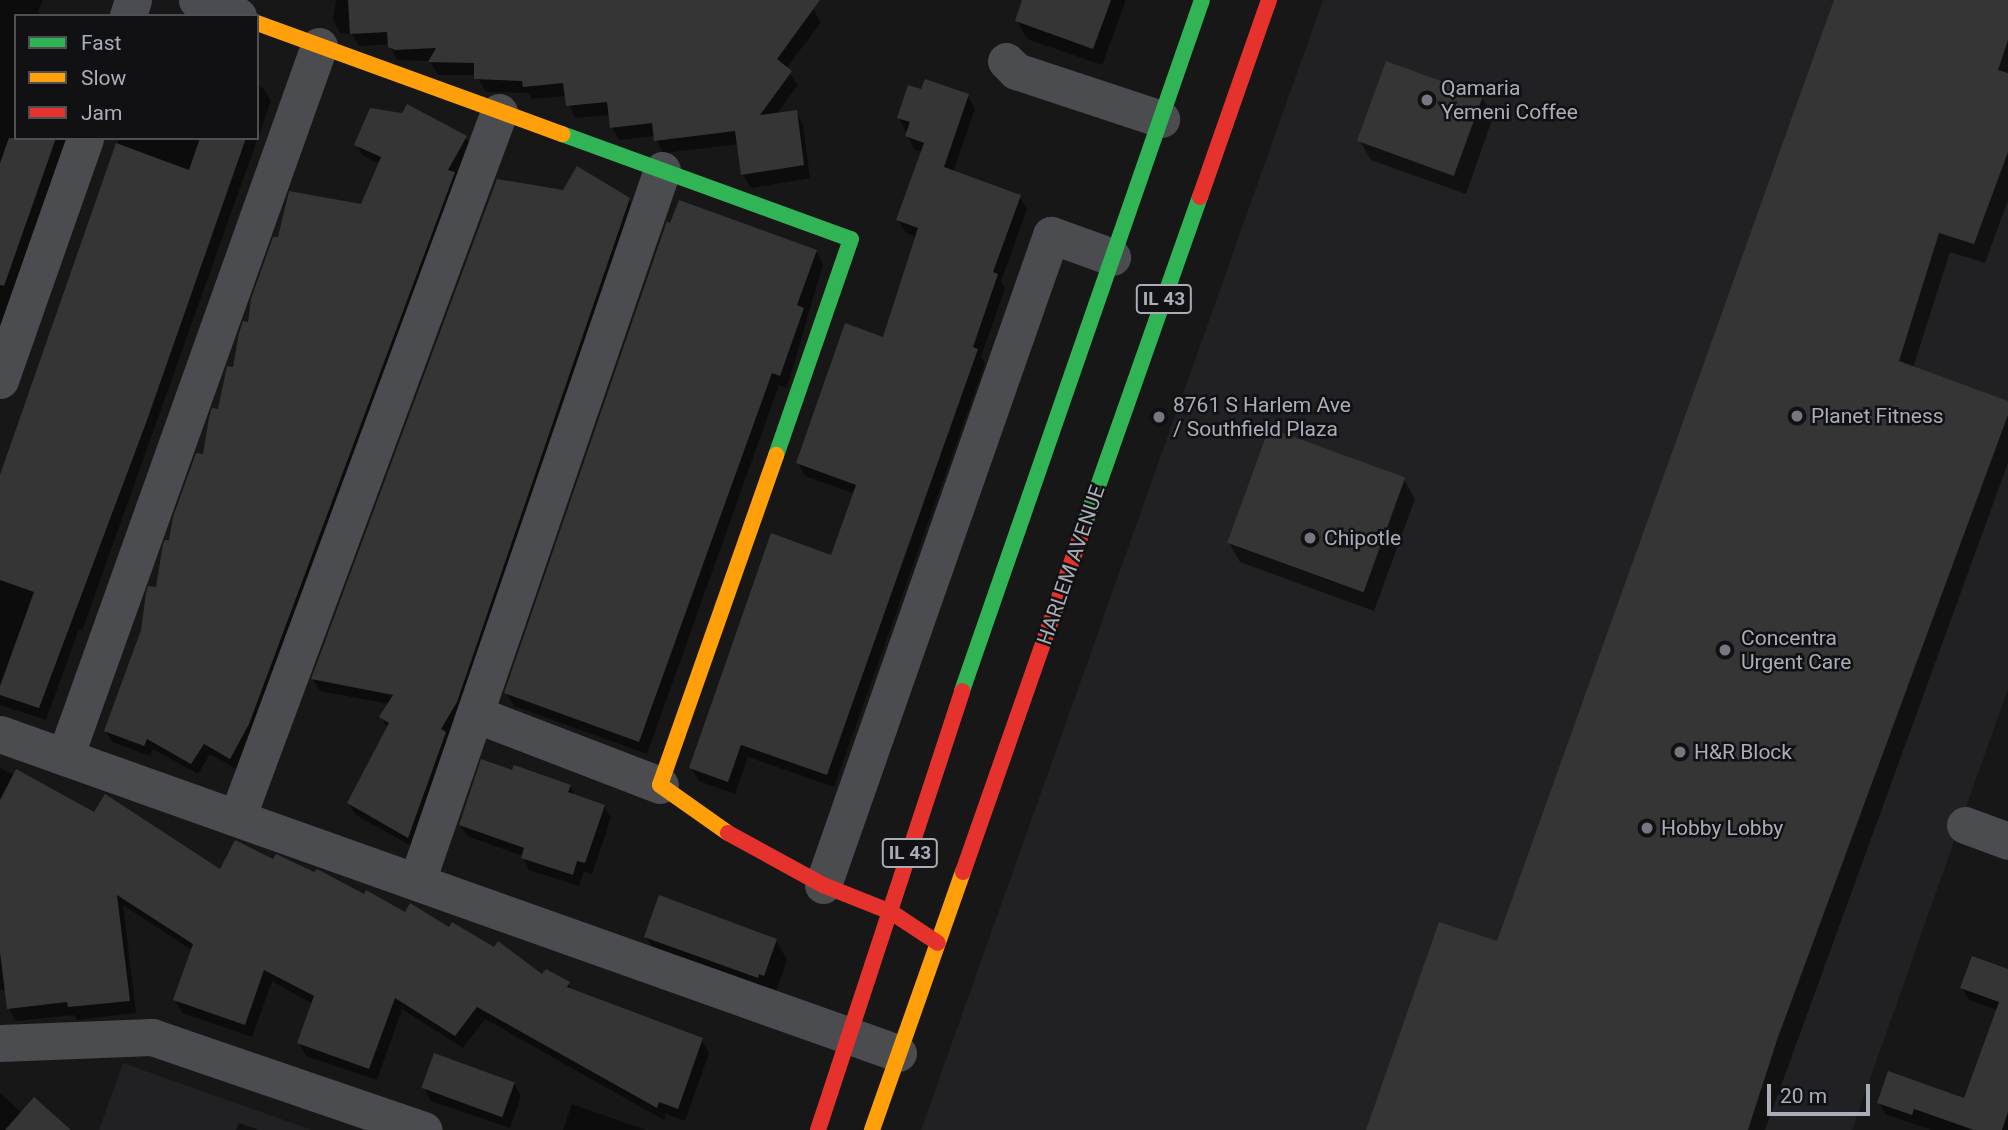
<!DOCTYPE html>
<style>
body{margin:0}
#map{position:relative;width:2008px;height:1130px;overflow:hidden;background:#171717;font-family:Roboto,sans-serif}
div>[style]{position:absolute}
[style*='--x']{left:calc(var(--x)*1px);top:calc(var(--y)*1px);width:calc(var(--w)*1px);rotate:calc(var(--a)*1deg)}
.built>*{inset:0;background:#212123}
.shadow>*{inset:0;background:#0007}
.building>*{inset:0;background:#353536;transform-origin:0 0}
.street>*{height:37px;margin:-18.5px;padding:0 18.5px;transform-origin:18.5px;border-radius:18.5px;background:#4b4c50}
.fast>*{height:16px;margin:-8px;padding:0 8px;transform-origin:8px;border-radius:8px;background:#30b455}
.slow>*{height:16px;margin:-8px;padding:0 8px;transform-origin:8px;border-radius:8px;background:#ff9f0a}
.jam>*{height:16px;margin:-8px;padding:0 8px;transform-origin:8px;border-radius:8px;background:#e5322d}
.dots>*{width:19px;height:19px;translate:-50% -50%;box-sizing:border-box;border:4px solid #111113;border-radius:50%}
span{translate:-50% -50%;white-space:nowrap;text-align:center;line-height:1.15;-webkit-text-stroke:5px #111113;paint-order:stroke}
.shield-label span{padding:2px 5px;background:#111113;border:2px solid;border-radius:5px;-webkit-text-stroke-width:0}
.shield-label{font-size:19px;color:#a8adb8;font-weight:700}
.poi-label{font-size:21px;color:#a8adb8}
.left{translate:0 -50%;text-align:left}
.street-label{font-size:21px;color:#a8adb8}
.legend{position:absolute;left:14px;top:14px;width:245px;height:126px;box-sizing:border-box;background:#111113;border:2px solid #4d4f55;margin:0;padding:9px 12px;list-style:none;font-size:21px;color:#a8adb8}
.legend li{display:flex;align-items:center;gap:14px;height:35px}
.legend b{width:35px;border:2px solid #4d4f55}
.scale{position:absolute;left:1767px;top:1084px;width:103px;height:32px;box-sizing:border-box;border:4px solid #a8adb8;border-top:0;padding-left:9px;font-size:21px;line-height:24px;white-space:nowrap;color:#a8adb8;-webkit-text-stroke:5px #111113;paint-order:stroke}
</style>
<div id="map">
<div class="built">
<i style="clip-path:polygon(1323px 0,2008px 0,2008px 689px,1852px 1130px,921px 1130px)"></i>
<i style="clip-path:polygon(123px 1063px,312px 1130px,99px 1130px)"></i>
</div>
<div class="shadow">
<i style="clip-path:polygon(0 0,43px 0,38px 12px,44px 16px,16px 16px,16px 138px,68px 138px,0 330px)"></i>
<i style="clip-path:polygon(336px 0,801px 0,813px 9px,821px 22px,786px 69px,798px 85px,776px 115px,796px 112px,803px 125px,810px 178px,751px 188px,743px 175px,739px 144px,663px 153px,655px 136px,619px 140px,612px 127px,610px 115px,575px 118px,566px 96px,532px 99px,528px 93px,486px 92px,476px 75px,438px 75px,430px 61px,397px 60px,389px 44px,359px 46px,352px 34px,340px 33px,333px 20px)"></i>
<i style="clip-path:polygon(1024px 0,1126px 0,1102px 65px,1027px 39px,1017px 21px)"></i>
<i style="clip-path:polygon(1836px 0,2008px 0,2008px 200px,1985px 263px,1950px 252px,1913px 368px,2008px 403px,2008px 463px,1765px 1130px,1368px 1130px,1498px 943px)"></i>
<i style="clip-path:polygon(257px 86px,263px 88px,271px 101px,82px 631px,79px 629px,46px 720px,0 705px,0 479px,119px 138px,257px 138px)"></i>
<i style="clip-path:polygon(968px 96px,975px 109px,953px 172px,1019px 196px,1027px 209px,1001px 281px,1005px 288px,981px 357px,985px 363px,834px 787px,748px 757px,735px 794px,699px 781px,691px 768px,833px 557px,855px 494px,805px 476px,798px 463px,884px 339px,917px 237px,906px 233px,898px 220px,922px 152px,914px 149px,899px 118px)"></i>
<i style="clip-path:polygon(1482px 97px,1493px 117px,1466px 194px,1371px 160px,1360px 141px)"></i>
<i style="clip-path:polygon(465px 137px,472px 148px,237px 769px,210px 754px,198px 774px,153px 749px,150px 756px,112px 742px,106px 731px,249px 324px,362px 206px,380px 164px,362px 155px,356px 144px)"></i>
<i style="clip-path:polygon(629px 200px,636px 212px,415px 848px,356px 815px,349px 803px,388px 729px,381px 717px,390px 704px,320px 691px,313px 679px)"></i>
<i style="clip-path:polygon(816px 251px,823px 264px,787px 388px,779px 385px,647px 754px,514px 706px,506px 692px)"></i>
<i style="clip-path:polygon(1404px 479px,1415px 499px,1374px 611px,1240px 562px,1229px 543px)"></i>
<i style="clip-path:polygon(0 768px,221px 872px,274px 862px,450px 930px,543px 977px,568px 983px,573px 992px,702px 1040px,709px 1053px,685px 1121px,666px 1114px,664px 1120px,485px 1019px,463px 1048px,402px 1009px,377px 1080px,306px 1056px,299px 1043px,313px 1004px,272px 981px,252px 1037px,182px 1013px,175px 1000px,193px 951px,123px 905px,136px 1013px,77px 1020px,74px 1015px,16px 1021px,9px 1008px,6px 990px,0 990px)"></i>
<i style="clip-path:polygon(514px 772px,570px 786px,575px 796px,604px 806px,611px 818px,592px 874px,584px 871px,579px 886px,529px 870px,523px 856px,467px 836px,460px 825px)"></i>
<i style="clip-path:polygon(646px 937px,776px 940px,787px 960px,775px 994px,658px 956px)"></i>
<i style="clip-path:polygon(2008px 971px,2008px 1130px,1931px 1130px,1885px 1114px,1879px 1102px,1965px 1100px,1998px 1010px,1969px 1000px,1962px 988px)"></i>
<i style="clip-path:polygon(514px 1083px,521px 1096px,510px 1128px,431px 1101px,424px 1088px)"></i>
<i style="clip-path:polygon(0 1093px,22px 1113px,64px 1130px,0 1130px)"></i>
<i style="clip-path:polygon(572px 1104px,646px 1130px,563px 1130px)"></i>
<i style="clip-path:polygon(239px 1123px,260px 1130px,236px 1130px)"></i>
</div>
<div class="building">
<i style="clip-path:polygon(348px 0,820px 0,777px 59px,792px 71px,760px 115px,797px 110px,804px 165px,741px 175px,735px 131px,654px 141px,652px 123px,610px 128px,607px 102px,566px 106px,563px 83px,523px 87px,522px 81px,474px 79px,474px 63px,428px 62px,436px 48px,395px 50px,388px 47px,387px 32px,350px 34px)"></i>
<i style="clip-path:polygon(1022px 0,1111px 0,1093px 49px,1015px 21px)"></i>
<i style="clip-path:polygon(1834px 0,2008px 0,2008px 40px,1998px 70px,2008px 73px,2008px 152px,1974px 244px,1939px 233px,1899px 361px,2008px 401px,2008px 415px,1777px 1040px,1748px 1130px,1366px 1130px,1439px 922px,1497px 941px)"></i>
<i style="left:1386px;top:61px;width:103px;height:85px;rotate:20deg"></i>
<i style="clip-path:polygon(925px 79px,969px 94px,944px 167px,1021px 195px,993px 272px,998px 274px,973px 347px,978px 349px,827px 775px,741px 745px,728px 782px,689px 768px,771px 533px,831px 555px,856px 485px,796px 463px,845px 323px,883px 337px,918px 228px,896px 220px,924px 143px,905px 136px,910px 122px,897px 118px,908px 85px,921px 89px)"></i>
<i style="clip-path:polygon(407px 104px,467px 136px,448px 170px,455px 172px,249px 724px,230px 759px,204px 744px,191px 764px,147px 739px,144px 746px,104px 731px,141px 630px,146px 593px,148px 586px,156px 587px,163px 544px,165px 540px,169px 540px,173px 517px,196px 453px,203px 454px,209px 418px,212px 408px,218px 409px,227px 366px,233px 367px,239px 333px,243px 321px,248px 322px,251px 299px,273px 237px,278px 237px,289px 191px,361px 204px,381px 157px,354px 145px,370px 108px,402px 113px)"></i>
<i style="clip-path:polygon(9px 138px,56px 138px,4px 286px,0 285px,0 163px)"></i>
<i style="clip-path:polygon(200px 138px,246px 138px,146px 423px,39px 708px,0 695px,0 686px,34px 592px,0 580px,0 475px,116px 143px,189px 170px)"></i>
<i style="clip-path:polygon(577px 166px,630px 198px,457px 702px,441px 729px,446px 732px,408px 838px,347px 803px,389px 723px,379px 717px,393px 695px,311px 679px,497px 179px,563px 190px)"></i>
<i style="clip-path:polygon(679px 200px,817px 250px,797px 305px,804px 308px,780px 376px,772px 373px,639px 742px,504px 693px,667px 221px,670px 223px)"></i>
<i style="left:1269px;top:428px;width:145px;height:122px;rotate:20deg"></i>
<i style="clip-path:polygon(481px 759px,512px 770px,514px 765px,571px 785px,568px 792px,605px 805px,585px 863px,577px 861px,573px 875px,521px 858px,524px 848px,459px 825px)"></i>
<i style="clip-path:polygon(16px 769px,94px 812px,105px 794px,220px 869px,235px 840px,273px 859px,276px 854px,314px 872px,317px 869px,364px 894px,366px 890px,405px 912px,410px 903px,449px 927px,452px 922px,494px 947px,498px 941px,542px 974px,546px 969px,570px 982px,567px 987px,703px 1038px,678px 1109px,659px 1102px,657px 1108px,477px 1007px,455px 1036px,395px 998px,369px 1069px,297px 1043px,314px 996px,264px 970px,245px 1025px,173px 1000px,193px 944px,117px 895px,130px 1001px,68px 1007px,67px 1002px,7px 1009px,0 952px,0 800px)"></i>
<i style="clip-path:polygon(659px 895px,777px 939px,764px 976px,759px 974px,758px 978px,644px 937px)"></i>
<i style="clip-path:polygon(1972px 956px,2008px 969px,2008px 1112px,2002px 1130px,1974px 1130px,1914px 1109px,1912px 1115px,1877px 1103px,1888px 1071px,1964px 1098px,1999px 1002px,1960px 988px)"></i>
<i style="left:434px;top:1053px;width:86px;height:37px;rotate:20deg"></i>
<i style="clip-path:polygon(34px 1097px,71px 1130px,5px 1130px)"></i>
</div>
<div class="street">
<i style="--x:197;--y:0;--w:44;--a:21.3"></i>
<i style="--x:128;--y:16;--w:17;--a:-73"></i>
<i style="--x:1006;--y:61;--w:14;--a:45"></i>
<i style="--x:1016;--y:71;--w:153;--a:18.3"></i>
<i style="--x:0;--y:380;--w:256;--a:-70.6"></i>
<i style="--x:475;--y:714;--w:198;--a:21"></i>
<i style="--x:0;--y:734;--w:953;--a:19.56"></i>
<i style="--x:65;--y:757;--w:755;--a:-70.34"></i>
<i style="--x:237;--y:818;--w:753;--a:-69.64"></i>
<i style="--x:1965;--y:825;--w:46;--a:20.4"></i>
<i style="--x:417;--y:881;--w:752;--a:-70.99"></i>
<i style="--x:823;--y:885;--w:689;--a:-70.67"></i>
<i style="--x:1051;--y:235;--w:65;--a:19.8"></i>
<i style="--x:0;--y:1043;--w:152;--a:-2.3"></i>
<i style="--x:152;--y:1037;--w:287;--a:18.9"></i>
</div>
<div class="fast">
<i style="--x:562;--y:134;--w:307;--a:20"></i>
<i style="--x:851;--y:239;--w:229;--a:109.1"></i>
<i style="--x:1084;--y:526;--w:349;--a:-70.6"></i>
<i style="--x:962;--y:691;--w:731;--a:-70.85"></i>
</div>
<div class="slow">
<i style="--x:257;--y:23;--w:325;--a:20"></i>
<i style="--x:728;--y:833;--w:83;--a:-144.8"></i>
<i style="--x:660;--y:785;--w:350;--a:-70.6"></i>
<i style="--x:872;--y:1130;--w:274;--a:-70.6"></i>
</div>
<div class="jam">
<i style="--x:1200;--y:197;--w:209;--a:-70.7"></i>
<i style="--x:728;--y:833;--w:108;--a:28.7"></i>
<i style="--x:823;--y:885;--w:73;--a:21.7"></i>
<i style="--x:891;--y:912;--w:56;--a:33.4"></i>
<i style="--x:963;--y:872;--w:367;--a:-70.7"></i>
<i style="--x:818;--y:1130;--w:462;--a:-71.8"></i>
</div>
<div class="dots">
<i style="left:1427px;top:100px;background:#757880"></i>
<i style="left:1797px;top:416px;background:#757880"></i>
<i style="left:1159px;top:417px;background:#757880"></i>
<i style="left:1310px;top:538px;background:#757880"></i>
<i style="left:1725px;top:650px;background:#757880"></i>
<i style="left:1680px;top:752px;background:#757880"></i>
<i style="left:1647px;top:828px;background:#757880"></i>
</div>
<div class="shield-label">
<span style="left:1164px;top:299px">IL 43</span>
<span style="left:910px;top:853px">IL 43</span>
</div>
<div class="poi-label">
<span class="left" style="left:1441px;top:100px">Qamaria<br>Yemeni Coffee</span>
<span class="left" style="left:1173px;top:417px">8761 S Harlem Ave<br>/ Southfield Plaza</span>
<span class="left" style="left:1811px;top:416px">Planet Fitness</span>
<span class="left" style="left:1324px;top:538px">Chipotle</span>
<span class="left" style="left:1741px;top:650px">Concentra<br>Urgent Care</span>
<span class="left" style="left:1694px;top:752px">H&amp;R Block</span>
<span class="left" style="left:1661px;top:828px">Hobby Lobby</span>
</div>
<div class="street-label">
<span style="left:1071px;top:565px;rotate:-71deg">HARLEM AVENUE</span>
</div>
<ul class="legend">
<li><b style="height:9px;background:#30b455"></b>Fast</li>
<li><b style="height:9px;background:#ff9f0a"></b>Slow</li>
<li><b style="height:9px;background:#e5322d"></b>Jam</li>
</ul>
<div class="scale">20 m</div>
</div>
